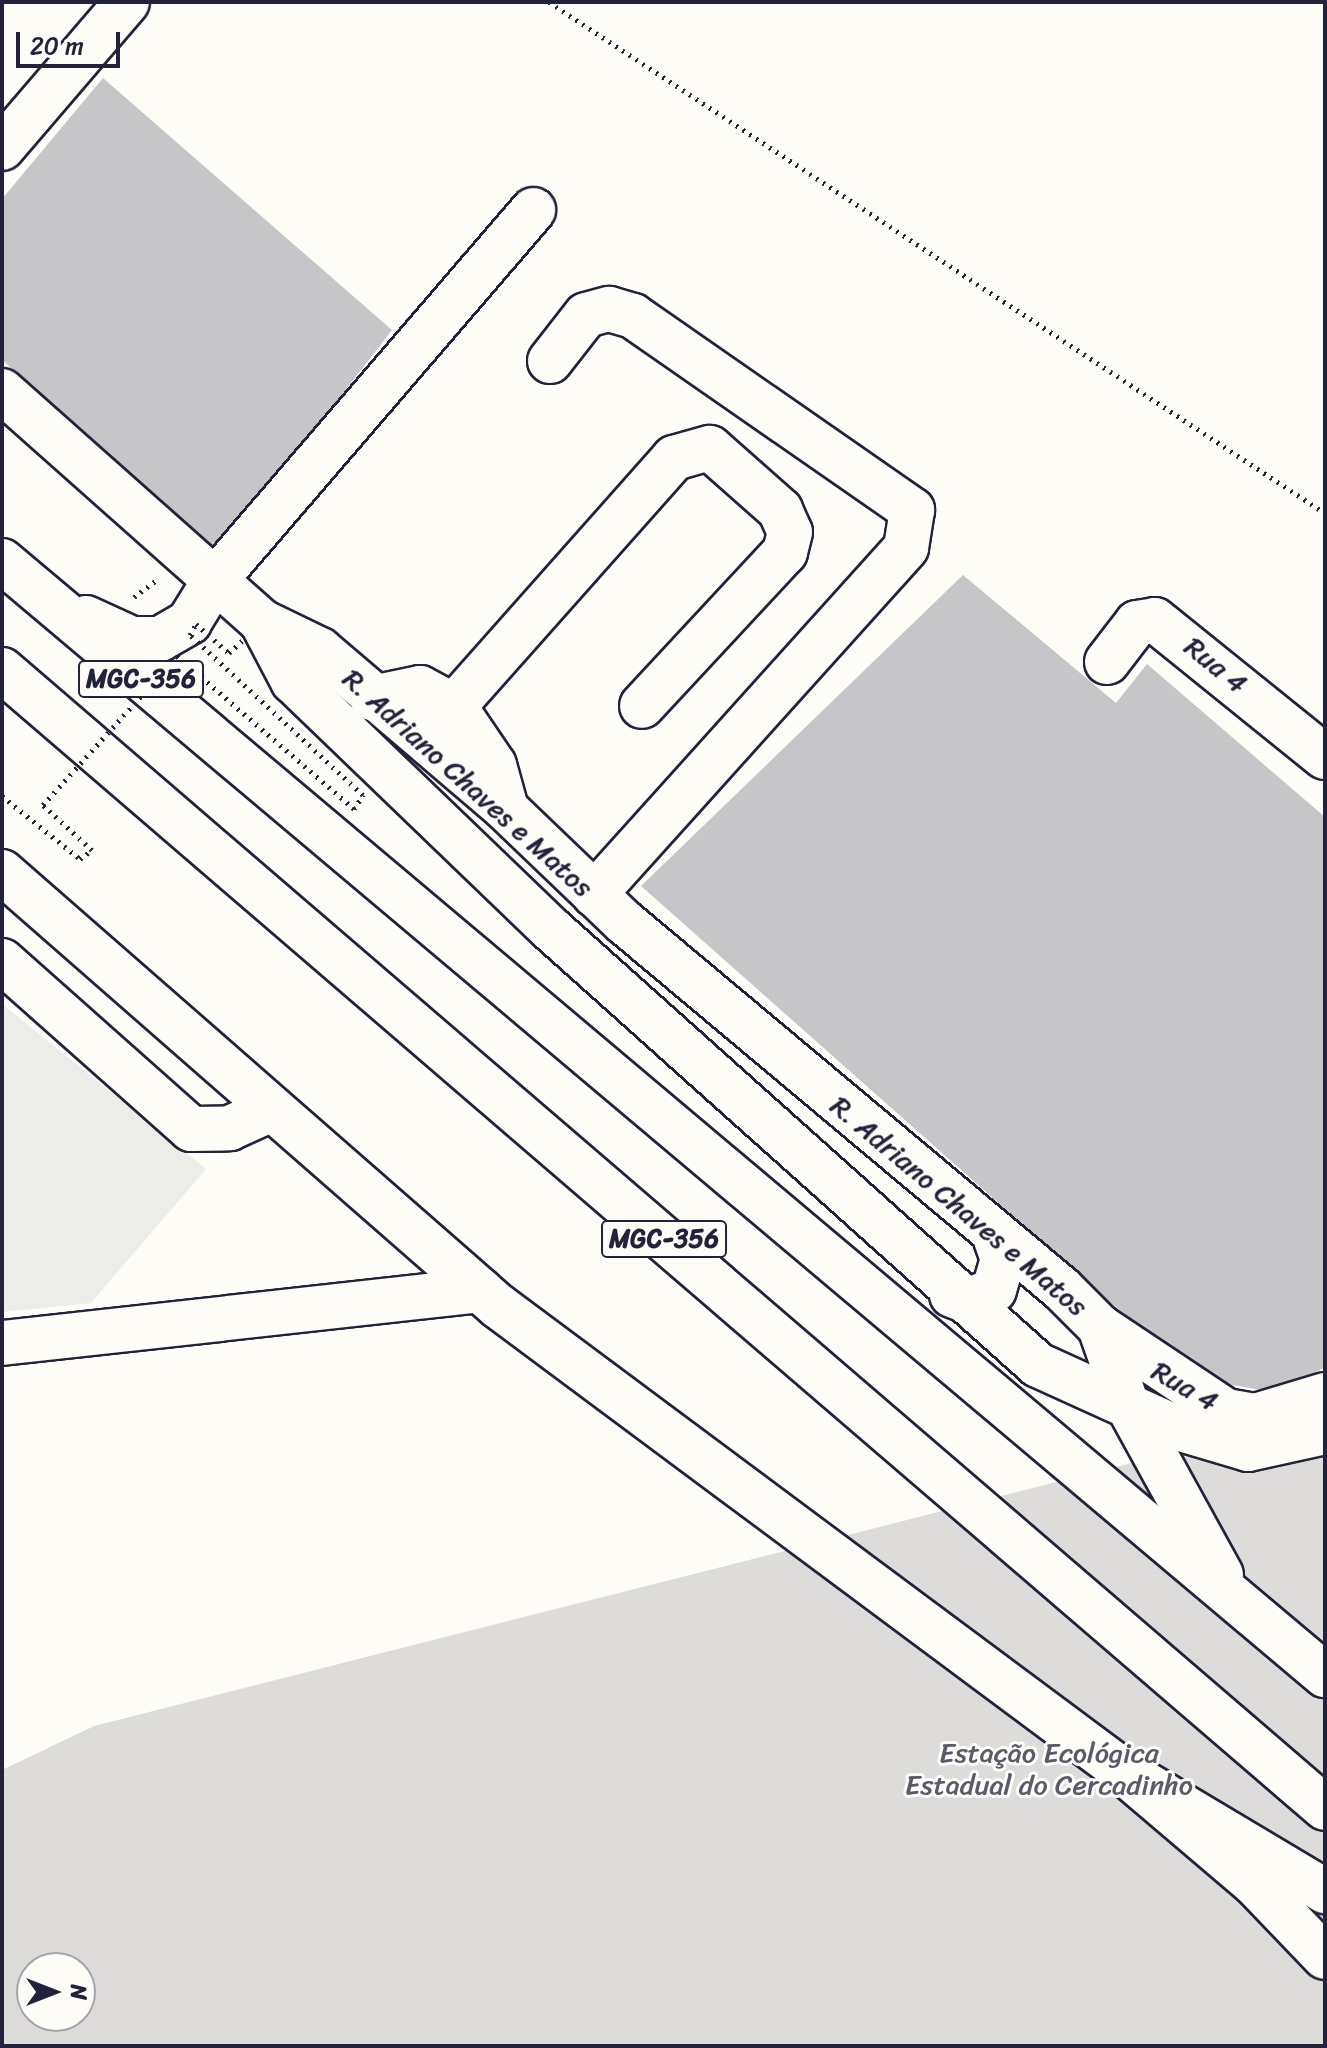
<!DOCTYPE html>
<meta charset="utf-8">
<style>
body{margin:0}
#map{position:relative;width:1327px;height:2048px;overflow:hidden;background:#fdfcf7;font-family:Sriracha,sans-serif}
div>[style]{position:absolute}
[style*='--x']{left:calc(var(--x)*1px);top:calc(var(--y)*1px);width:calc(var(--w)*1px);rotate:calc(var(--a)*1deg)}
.built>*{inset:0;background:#ecece9}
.green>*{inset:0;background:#dddcdb}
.building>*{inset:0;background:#c6c6c8}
.path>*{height:5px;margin-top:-2.5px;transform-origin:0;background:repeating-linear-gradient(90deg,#22223b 0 2px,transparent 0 8px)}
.roads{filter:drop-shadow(2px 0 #22223b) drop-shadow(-2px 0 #22223b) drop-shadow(0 2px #22223b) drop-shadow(0 -2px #22223b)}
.minor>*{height:44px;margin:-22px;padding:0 22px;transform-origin:22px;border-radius:22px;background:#fdfcf7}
.highway>*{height:44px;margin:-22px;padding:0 22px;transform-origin:22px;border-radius:22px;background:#fdfcf7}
.path-bridge>*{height:5px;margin-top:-2.5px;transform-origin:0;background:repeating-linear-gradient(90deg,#22223b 0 2px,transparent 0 8px)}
span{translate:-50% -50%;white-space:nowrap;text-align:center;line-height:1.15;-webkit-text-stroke:6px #fdfcf7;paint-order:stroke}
.shield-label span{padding:2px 6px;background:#fdfcf7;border:2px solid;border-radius:6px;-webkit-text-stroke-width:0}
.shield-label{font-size:26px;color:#22223b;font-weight:700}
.street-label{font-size:28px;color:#22223b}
.park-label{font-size:28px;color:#5a5a6b}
.frame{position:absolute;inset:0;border:4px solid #22223b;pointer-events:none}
.north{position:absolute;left:16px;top:1952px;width:80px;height:80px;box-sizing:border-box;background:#fdfcf7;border:2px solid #a5a5ac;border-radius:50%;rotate:90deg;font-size:22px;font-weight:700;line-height:32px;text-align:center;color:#22223b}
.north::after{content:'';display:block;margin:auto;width:28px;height:36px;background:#22223b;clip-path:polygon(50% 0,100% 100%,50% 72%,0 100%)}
.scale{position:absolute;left:16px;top:32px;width:104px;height:36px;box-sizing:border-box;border:4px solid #22223b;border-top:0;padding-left:10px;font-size:24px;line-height:28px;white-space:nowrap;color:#22223b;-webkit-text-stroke:6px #fdfcf7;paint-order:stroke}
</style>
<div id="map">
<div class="built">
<i style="clip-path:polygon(2px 1004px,206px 1169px,91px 1303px,2px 1312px)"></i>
</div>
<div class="green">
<i style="clip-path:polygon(evenodd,1325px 1414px,1325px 2046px,2px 2046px,2px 1770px,94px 1726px,1325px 1414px,32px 1968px,80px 1968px,80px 2016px,32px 2016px,32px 1968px)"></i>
</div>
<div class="building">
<i style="clip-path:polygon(103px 78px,392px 330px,219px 553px,2px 360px,2px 199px)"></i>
<i style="clip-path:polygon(963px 575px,1116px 703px,1147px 664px,1325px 817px,1325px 1367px,1280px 1393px,1197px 1379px,641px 886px)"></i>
</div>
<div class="path">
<i style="--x:549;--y:2;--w:929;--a:33.37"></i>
<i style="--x:134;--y:597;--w:30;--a:-37"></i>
</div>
<div class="roads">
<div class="minor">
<i style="--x:2;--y:148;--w:192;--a:-49.4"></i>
<i style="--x:550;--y:361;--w:58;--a:-52"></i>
<i style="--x:586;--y:315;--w:24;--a:-15"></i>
<i style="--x:609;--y:309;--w:25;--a:16"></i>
<i style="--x:633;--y:316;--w:340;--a:34.8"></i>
<i style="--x:912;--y:510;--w:38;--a:99"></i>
<i style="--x:906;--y:548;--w:466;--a:132"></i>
<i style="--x:2;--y:391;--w:348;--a:41.6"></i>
<i style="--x:262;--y:622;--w:64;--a:25.8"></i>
<i style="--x:320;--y:650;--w:243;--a:40.5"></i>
<i style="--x:505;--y:808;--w:165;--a:43.8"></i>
<i style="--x:624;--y:922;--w:571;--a:39.96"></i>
<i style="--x:1062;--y:1289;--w:54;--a:45"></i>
<i style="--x:1100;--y:1327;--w:79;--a:70.9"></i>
<i style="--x:215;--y:580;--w:488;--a:-49.3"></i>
<i style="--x:262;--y:622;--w:67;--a:62.3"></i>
<i style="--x:293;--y:681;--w:359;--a:43.9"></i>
<i style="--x:552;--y:930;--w:652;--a:41.83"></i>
<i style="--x:1038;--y:1365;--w:153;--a:24.4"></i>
<i style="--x:1177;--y:1428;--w:74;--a:16.5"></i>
<i style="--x:1248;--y:1449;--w:79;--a:-12.4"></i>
<i style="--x:1107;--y:662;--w:49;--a:-52.4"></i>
<i style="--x:1137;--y:623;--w:18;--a:-9"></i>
<i style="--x:1155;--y:620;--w:218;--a:38.9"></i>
<i style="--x:372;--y:698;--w:49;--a:-11.8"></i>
<i style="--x:420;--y:688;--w:38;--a:28"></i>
<i style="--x:454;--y:706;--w:71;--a:55.9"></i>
<i style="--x:494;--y:765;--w:41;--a:74.6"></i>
<i style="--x:454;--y:706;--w:332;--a:-48.4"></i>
<i style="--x:674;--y:458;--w:37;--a:-16"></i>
<i style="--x:710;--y:448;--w:94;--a:41.5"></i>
<i style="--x:780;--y:510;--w:24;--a:66"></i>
<i style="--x:790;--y:532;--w:21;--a:104"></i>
<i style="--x:785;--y:552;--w:210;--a:132.9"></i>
<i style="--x:2;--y:872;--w:659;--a:41.19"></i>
<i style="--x:498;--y:1306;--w:775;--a:36.66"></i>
<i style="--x:1120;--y:1769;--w:177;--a:40.4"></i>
<i style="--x:1255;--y:1884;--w:101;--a:46.2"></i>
<i style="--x:2;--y:961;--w:253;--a:41.6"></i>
<i style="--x:191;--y:1129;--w:39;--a:-1"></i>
<i style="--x:230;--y:1128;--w:46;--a:-24.3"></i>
<i style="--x:952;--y:1295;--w:17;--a:21"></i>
<i style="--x:968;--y:1301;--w:28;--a:-23"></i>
<i style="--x:994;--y:1290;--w:32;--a:-74"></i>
<i style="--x:1003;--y:1259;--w:20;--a:-110"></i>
<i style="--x:1100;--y:1327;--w:151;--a:33.7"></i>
<i style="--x:1226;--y:1411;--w:29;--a:10"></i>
<i style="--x:1255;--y:1416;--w:73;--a:-16.7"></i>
<i style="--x:2;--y:1343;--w:481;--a:-6.3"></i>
</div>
<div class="highway">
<i style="--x:2;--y:561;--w:1730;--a:40.1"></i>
<i style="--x:86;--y:618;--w:51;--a:24.5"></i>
<i style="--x:132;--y:639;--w:28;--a:0"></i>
<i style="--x:160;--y:639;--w:34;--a:-30"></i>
<i style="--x:189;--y:622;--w:49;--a:-58.2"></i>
<i style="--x:2;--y:670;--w:1745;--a:40.7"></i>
<i style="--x:1126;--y:1402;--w:197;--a:61.2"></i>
<i style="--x:1120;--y:1769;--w:239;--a:30.8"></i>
</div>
</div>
<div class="path-bridge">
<i style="--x:2;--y:796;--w:100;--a:38.9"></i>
<i style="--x:80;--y:859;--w:15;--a:-37"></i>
<i style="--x:92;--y:850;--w:67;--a:-137.4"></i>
<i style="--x:43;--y:805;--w:200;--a:-48"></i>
<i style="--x:177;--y:656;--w:234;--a:40.8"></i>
<i style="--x:354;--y:809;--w:17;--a:-57"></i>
<i style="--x:363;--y:795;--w:236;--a:-137.2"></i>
<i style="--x:190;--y:635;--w:13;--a:-61"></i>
<i style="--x:196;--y:624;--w:44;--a:41.3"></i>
<i style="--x:229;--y:653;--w:23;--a:-43"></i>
</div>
<div class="shield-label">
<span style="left:141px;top:679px">MGC-356</span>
<span style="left:664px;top:1239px">MGC-356</span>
</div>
<div class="street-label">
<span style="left:1216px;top:665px;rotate:39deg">Rua 4</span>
<span style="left:468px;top:783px;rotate:42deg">R. Adriano Chaves e Matos</span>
<span style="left:959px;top:1206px;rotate:40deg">R. Adriano Chaves e Matos</span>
<span style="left:1185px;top:1386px;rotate:30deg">Rua 4</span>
</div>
<div class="park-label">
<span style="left:1049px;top:1769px">Estação Ecológica<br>Estadual do Cercadinho</span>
</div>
<div class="frame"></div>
<div class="north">N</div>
<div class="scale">20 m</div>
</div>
